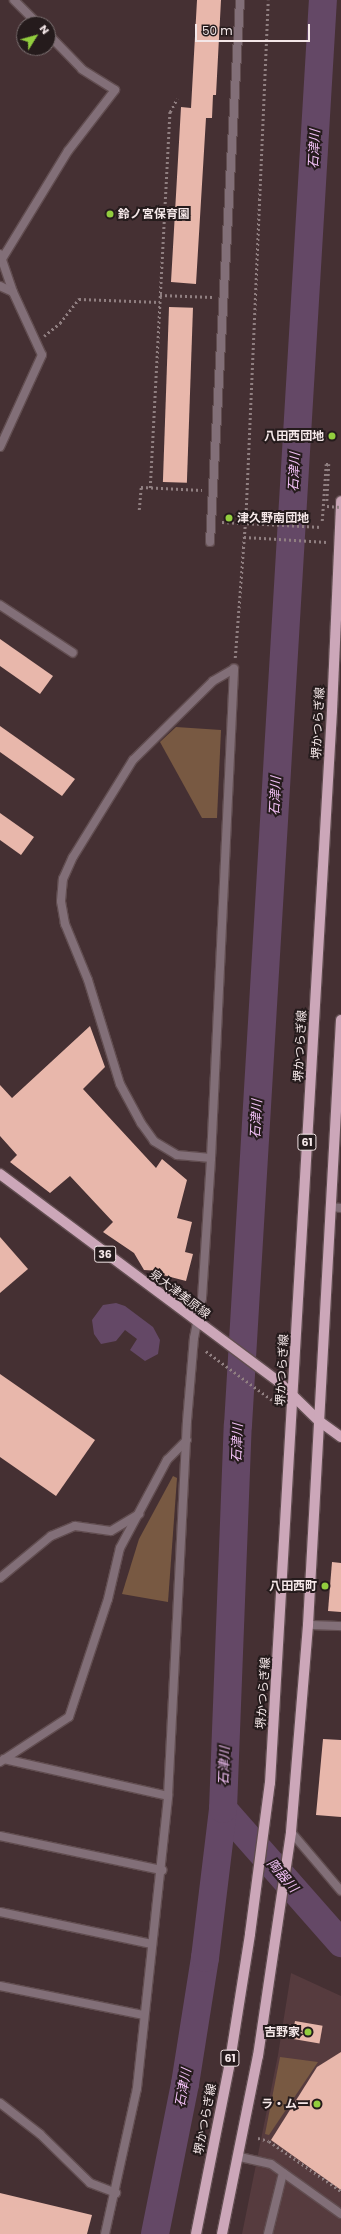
<!DOCTYPE html>
<meta charset="utf-8">
<style>
body{margin:0}
#map{position:relative;width:341px;height:2234px;overflow:hidden;background:#453033;font-family:Poppins,"Noto Sans JP",sans-serif}
div>[style]{position:absolute}
[style*='--x']{left:calc(var(--x)*1px);top:calc(var(--y)*1px);width:calc(var(--w)*1px);rotate:calc(var(--a)*1deg)}
.built>*{inset:0;background:#563b3e}
.green>*{inset:0;background:#785942}
.water>*{inset:0;background:#644866}
.river>*{height:28px;margin:-14px;padding:0 14px;transform-origin:14px;border-radius:14px;background:#644866}
.building>*{inset:0;background:#e8b7ab;transform-origin:0 0}
.path>*{height:2.5px;margin-top:-1.25px;transform-origin:0;background:repeating-linear-gradient(90deg,#907f81 0 2px,transparent 0 5px)}
.roads{filter:drop-shadow(1px 0 #614d50) drop-shadow(-1px 0 #614d50) drop-shadow(0 1px #614d50) drop-shadow(0 -1px #614d50)}
.lane>*{height:8px;margin:-4px;padding:0 4px;transform-origin:4px;border-radius:4px;background:#826f78}
.street>*{height:8px;margin:-4px;padding:0 4px;transform-origin:4px;border-radius:4px;background:#826f78}
.primary>*{height:10px;margin:-5px;padding:0 5px;transform-origin:5px;border-radius:5px;background:#cca7b9}
.path-bridge>*{height:2.5px;margin-top:-1.25px;transform-origin:0;background:repeating-linear-gradient(90deg,#907f81 0 2px,transparent 0 5px)}
.dots>*{width:11px;height:11px;translate:-50% -50%;box-sizing:border-box;border:2px solid #251b1c;border-radius:50%}
span{translate:-50% -50%;white-space:nowrap;text-align:center;line-height:1.15;-webkit-text-stroke:4px #251b1c;paint-order:stroke}
.shield-label span{padding:1px 3px;background:#251b1c;border:1px solid;border-radius:3px;-webkit-text-stroke-width:0}
.shield-label{font-size:11px;color:#f4e7e8;font-weight:700}
.poi-label{font-size:12px;color:#f4e7e8;font-weight:700}
.left{translate:0 -50%;text-align:left}
.right{translate:-100% -50%;text-align:right}
.street-label{font-size:12px;color:#f4e7e8}
.water-label{font-size:13px;color:#f2c1f6;font-style:italic}
.north{position:absolute;left:16px;top:16px;width:40px;height:40px;box-sizing:border-box;background:#251b1c;border:1px solid #786d6e;border-radius:50%;rotate:53deg;font-size:11px;font-weight:700;line-height:16px;text-align:center;color:#f4e7e8}
.north::after{content:'';display:block;margin:auto;width:14px;height:18px;background:#92cd3e;clip-path:polygon(50% 0,100% 100%,50% 72%,0 100%)}
.scale{position:absolute;left:195px;top:24px;width:115px;height:18px;box-sizing:border-box;border:2px solid #f4e7e8;border-top:0;padding-left:5px;font-size:12px;line-height:14px;white-space:nowrap;color:#f4e7e8;-webkit-text-stroke:3px #251b1c;paint-order:stroke}
</style>
<div id="map">
<div class="built">
<i style="clip-path:polygon(291px 1973px,341px 1996px,341px 2234px,242px 2234px,278px 2055px)"></i>
</div>
<div class="green">
<i style="clip-path:polygon(176px 727px,221px 730px,217px 818px,202px 818px,160px 742px)"></i>
<i style="clip-path:polygon(173px 1476px,177px 1478px,168px 1602px,122px 1594px,139px 1539px)"></i>
<i style="clip-path:polygon(280px 2057px,318px 2062px,269px 2135px,265px 2134px)"></i>
</div>
<div class="water">
<i style="clip-path:polygon(116px 1303px,125px 1306px,153px 1327px,160px 1340px,158px 1354px,145px 1361px,130px 1350px,137px 1339px,125px 1330px,116px 1341px,101px 1344px,94px 1334px,92px 1320px,103px 1305px)"></i>
</div>
<div class="river">
<i style="--x:223;--y:1809;--w:179;--a:48.6"></i>
<i style="--x:155;--y:2234;--w:153;--a:-78.7"></i>
<i style="--x:185;--y:2084;--w:128;--a:-81"></i>
<i style="--x:205;--y:1958;--w:150;--a:-83.1"></i>
<i style="--x:223;--y:1809;--w:384;--a:-87.8"></i>
<i style="--x:238;--y:1425;--w:1428;--a:-86.59"></i>
</div>
<div class="building">
<i style="clip-path:polygon(197px 0,221px 0,216px 95px,213px 95px,212px 118px,206px 118px,196px 284px,171px 282px,181px 107px,191px 108px)"></i>
<i style="left:169px;top:307px;width:24px;height:175px;rotate:2deg"></i>
<i style="clip-path:polygon(0 639px,53px 676px,40px 694px,0 666px)"></i>
<i style="clip-path:polygon(0 726px,75px 779px,62px 796px,0 752px)"></i>
<i style="clip-path:polygon(0 813px,34px 837px,21px 855px,0 840px)"></i>
<i style="clip-path:polygon(90px 1026px,105px 1067px,83px 1089px,156px 1168px,162px 1159px,187px 1180px,177px 1218px,192px 1222px,185px 1252px,193px 1254px,186px 1281px,159px 1274px,160px 1271px,144px 1270px,134px 1253px,103px 1232px,113px 1222px,70px 1176px,50px 1193px,10px 1162px,17px 1155px,0 1136px,0 1085px,12px 1098px)"></i>
<i style="clip-path:polygon(0 1237px,28px 1269px,0 1293px)"></i>
<i style="clip-path:polygon(0 1374px,95px 1440px,56px 1496px,0 1457px)"></i>
<i style="clip-path:polygon(332px 1562px,341px 1563px,341px 1612px,328px 1611px)"></i>
<i style="clip-path:polygon(323px 1739px,341px 1740px,341px 1817px,316px 1815px)"></i>
<i style="left:295px;top:2021px;width:28px;height:18px;rotate:10deg"></i>
<i style="clip-path:polygon(341px 2052px,341px 2190px,271px 2140px,317px 2067px)"></i>
<i style="clip-path:polygon(0 2193px,92px 2215px,87px 2234px,0 2234px)"></i>
</div>
<div class="path">
<i style="--x:160;--y:295;--w:53;--a:2.2"></i>
<i style="--x:44;--y:336;--w:21;--a:-39"></i>
<i style="--x:60;--y:323;--w:31;--a:-52"></i>
<i style="--x:79;--y:299;--w:81;--a:2.1"></i>
<i style="--x:150;--y:488;--w:377;--a:-87"></i>
<i style="--x:170;--y:112;--w:15;--a:-62"></i>
<i style="--x:139;--y:510;--w:23;--a:-85"></i>
<i style="--x:141;--y:487;--w:61;--a:2.8"></i>
<i style="--x:322;--y:521;--w:57;--a:-86"></i>
<i style="--x:326;--y:464;--w:3;--a:0"></i>
<i style="--x:329;--y:464;--w:38;--a:93"></i>
<i style="--x:222;--y:522;--w:100;--a:2.9"></i>
<i style="--x:244;--y:537;--w:83;--a:3.4"></i>
<i style="--x:235;--y:658;--w:148;--a:-85.7"></i>
<i style="--x:246;--y:510;--w:510;--a:-87.53"></i>
<i style="--x:206;--y:1351;--w:86;--a:36.5"></i>
<i style="--x:258;--y:2138;--w:11;--a:15"></i>
<i style="--x:269;--y:2141;--w:88;--a:34.8"></i>
</div>
<div class="roads">
<div class="lane">
<i style="--x:14;--y:0;--w:34;--a:45"></i>
<i style="--x:0;--y:254;--w:40;--a:71.1"></i>
<i style="--x:2;--y:259;--w:127;--a:-58.6"></i>
<i style="--x:68;--y:151;--w:77;--a:-52.4"></i>
<i style="--x:115;--y:90;--w:39;--a:-148"></i>
<i style="--x:82;--y:69;--w:49;--a:-134.2"></i>
<i style="--x:210;--y:542;--w:543;--a:-86.83"></i>
<i style="--x:240;--y:2157;--w:32;--a:13"></i>
<i style="--x:271;--y:2164;--w:86;--a:35.5"></i>
<i style="--x:268;--y:2234;--w:63;--a:-76.2"></i>
</div>
<div class="street">
<i style="--x:0;--y:286;--w:14;--a:25"></i>
<i style="--x:13;--y:292;--w:69;--a:65.3"></i>
<i style="--x:42;--y:355;--w:101;--a:114.5"></i>
<i style="--x:0;--y:605;--w:87;--a:33.3"></i>
<i style="--x:211;--y:1158;--w:34;--a:-175"></i>
<i style="--x:177;--y:1155;--w:27;--a:-149"></i>
<i style="--x:154;--y:1141;--w:22;--a:-126"></i>
<i style="--x:141;--y:1123;--w:44;--a:-118.3"></i>
<i style="--x:120;--y:1084;--w:109;--a:-107.1"></i>
<i style="--x:88;--y:980;--w:61;--a:-112.3"></i>
<i style="--x:65;--y:924;--w:23;--a:-100"></i>
<i style="--x:61;--y:901;--w:22;--a:-85"></i>
<i style="--x:63;--y:879;--w:24;--a:-66"></i>
<i style="--x:73;--y:857;--w:114;--a:-58.3"></i>
<i style="--x:133;--y:760;--w:112;--a:-44.6"></i>
<i style="--x:213;--y:681;--w:24;--a:-30"></i>
<i style="--x:331;--y:1207;--w:10;--a:6"></i>
<i style="--x:0;--y:1578;--w:66;--a:-39.5"></i>
<i style="--x:51;--y:1536;--w:26;--a:-23"></i>
<i style="--x:75;--y:1526;--w:36;--a:8"></i>
<i style="--x:111;--y:1531;--w:33;--a:-31"></i>
<i style="--x:308;--y:1625;--w:33;--a:2"></i>
<i style="--x:4;--y:1759;--w:168;--a:12.7"></i>
<i style="--x:0;--y:1762;--w:82;--a:-33.1"></i>
<i style="--x:69;--y:1717;--w:124;--a:-71.7"></i>
<i style="--x:108;--y:1599;--w:52;--a:-76.8"></i>
<i style="--x:120;--y:1548;--w:100;--a:-61.9"></i>
<i style="--x:167;--y:1460;--w:28;--a:-45"></i>
<i style="--x:291;--y:1832;--w:77;--a:49.7"></i>
<i style="--x:0;--y:1836;--w:166;--a:11.9"></i>
<i style="--x:0;--y:1912;--w:155;--a:11.9"></i>
<i style="--x:0;--y:1986;--w:147;--a:11.4"></i>
<i style="--x:0;--y:2103;--w:51;--a:37.8"></i>
<i style="--x:40;--y:2134;--w:70;--a:44.4"></i>
<i style="--x:90;--y:2183;--w:28;--a:21"></i>
<i style="--x:105;--y:2234;--w:149;--a:-77.6"></i>
<i style="--x:137;--y:2088;--w:294;--a:-83.9"></i>
<i style="--x:168;--y:1796;--w:375;--a:-87.1"></i>
<i style="--x:187;--y:1421;--w:83;--a:-85.2"></i>
<i style="--x:194;--y:1338;--w:41;--a:-78.7"></i>
<i style="--x:202;--y:1298;--w:140;--a:-86.3"></i>
<i style="--x:211;--y:1158;--w:490;--a:-87.3"></i>
</div>
<div class="primary">
<i style="--x:0;--y:1174;--w:348;--a:36.7"></i>
<i style="--x:279;--y:1382;--w:56;--a:44.3"></i>
<i style="--x:319;--y:1421;--w:27;--a:36"></i>
<i style="--x:196;--y:2234;--w:170;--a:-78.8"></i>
<i style="--x:229;--y:2067;--w:135;--a:-81"></i>
<i style="--x:250;--y:1934;--w:152;--a:-82.5"></i>
<i style="--x:270;--y:1783;--w:1074;--a:-86.69"></i>
<i style="--x:332;--y:711;--w:210;--a:-87.5"></i>
<i style="--x:222;--y:2234;--w:182;--a:-78.6"></i>
<i style="--x:258;--y:2056;--w:226;--a:-81.6"></i>
<i style="--x:291;--y:1832;--w:208;--a:-85.3"></i>
<i style="--x:308;--y:1625;--w:606;--a:-86.88"></i>
</div>
</div>
<div class="path-bridge">
<i style="--x:327;--y:506;--w:14;--a:4"></i>
</div>
<div class="dots">
<i style="left:110px;top:214px;background:#92cd3e"></i>
<i style="left:332px;top:436px;background:#92cd3e"></i>
<i style="left:229px;top:518px;background:#92cd3e"></i>
<i style="left:325px;top:1586px;background:#92cd3e"></i>
<i style="left:308px;top:2032px;background:#92cd3e"></i>
<i style="left:317px;top:2104px;background:#92cd3e"></i>
</div>
<div class="shield-label">
<span style="left:307px;top:1142px">61</span>
<span style="left:105px;top:1254px">36</span>
<span style="left:230px;top:2058px">61</span>
</div>
<div class="poi-label">
<span class="left" style="left:118px;top:214px">鈴ノ宮保育園</span>
<span class="right" style="left:324px;top:436px">八田西団地</span>
<span class="left" style="left:237px;top:518px">津久野南団地</span>
<span class="right" style="left:317px;top:1586px">八田西町</span>
<span class="right" style="left:300px;top:2032px">吉野家</span>
<span class="right" style="left:309px;top:2104px">ラ・ムー</span>
</div>
<div class="street-label">
<span style="left:318px;top:723px;rotate:-87deg">堺かつらぎ線</span>
<span style="left:300px;top:1046px;rotate:-87deg">堺かつらぎ線</span>
<span style="left:180px;top:1294px;rotate:37deg">泉大津美原線</span>
<span style="left:282px;top:1370px;rotate:-87deg">堺かつらぎ線</span>
<span style="left:263px;top:1693px;rotate:-86deg">堺かつらぎ線</span>
<span style="left:205px;top:2119px;rotate:-79deg">堺かつらぎ線</span>
</div>
<div class="water-label">
<span style="left:315px;top:149px;rotate:-87deg">石津川</span>
<span style="left:295px;top:472px;rotate:-87deg">石津川</span>
<span style="left:276px;top:796px;rotate:-87deg">石津川</span>
<span style="left:257px;top:1119px;rotate:-87deg">石津川</span>
<span style="left:238px;top:1443px;rotate:-88deg">石津川</span>
<span style="left:225px;top:1766px;rotate:-88deg">石津川</span>
<span style="left:282px;top:1876px;rotate:49deg">陶器川</span>
<span style="left:184px;top:2088px;rotate:-80deg">石津川</span>
</div>
<div class="north">N</div>
<div class="scale">50 m</div>
</div>
